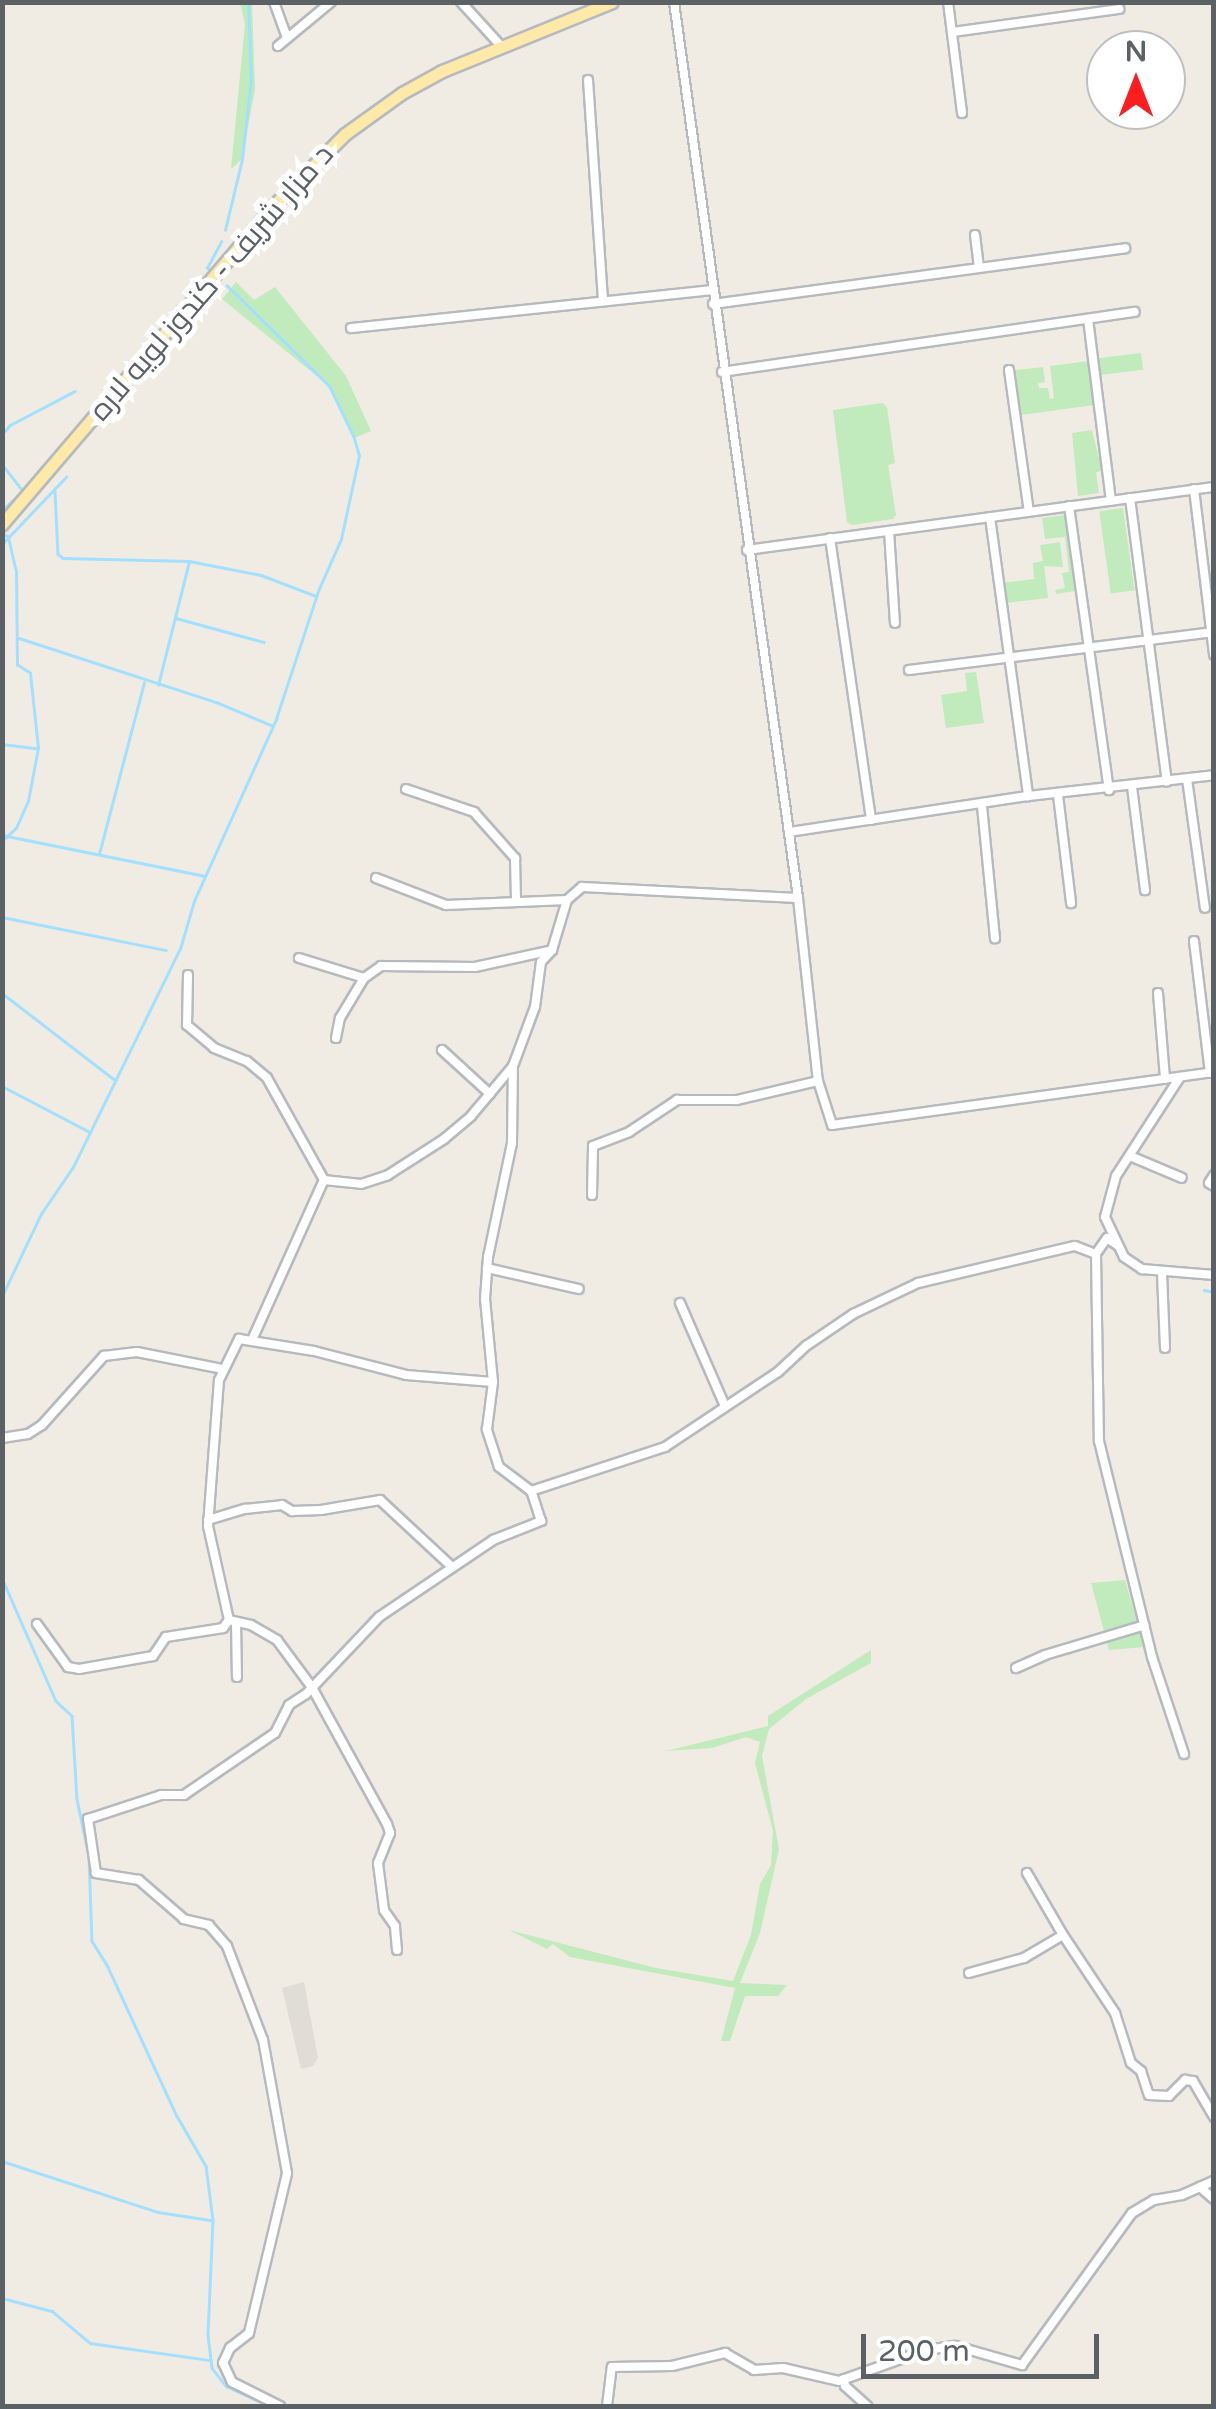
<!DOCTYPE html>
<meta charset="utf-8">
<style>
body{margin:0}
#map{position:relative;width:1216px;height:2409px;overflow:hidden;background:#f0ece3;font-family:"Varela Round",Cairo,sans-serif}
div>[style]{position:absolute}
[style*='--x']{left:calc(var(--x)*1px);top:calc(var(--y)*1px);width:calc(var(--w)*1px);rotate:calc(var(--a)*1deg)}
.industrial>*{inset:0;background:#e0ddd7}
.green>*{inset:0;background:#c1eabd;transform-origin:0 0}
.stream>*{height:2.5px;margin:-1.25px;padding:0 1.25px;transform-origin:1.25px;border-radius:1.25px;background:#a3e0ff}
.roads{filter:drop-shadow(2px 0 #b6babf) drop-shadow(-2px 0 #b6babf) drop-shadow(0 2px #b6babf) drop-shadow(0 -2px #b6babf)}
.street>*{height:8px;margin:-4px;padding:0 4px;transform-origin:4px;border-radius:4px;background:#fff}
.primary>*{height:11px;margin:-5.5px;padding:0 5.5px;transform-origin:5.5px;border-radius:5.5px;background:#ffe9a8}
span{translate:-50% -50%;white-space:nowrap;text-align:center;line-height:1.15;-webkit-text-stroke:10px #fff;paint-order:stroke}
.street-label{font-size:30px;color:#5b6165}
.frame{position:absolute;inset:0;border:5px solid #5b6165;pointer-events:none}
.north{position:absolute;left:1086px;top:30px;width:100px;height:100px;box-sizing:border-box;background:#fff;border:2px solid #bdc0c1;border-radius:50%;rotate:0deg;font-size:28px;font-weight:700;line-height:40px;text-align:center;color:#5b6165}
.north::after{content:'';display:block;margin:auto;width:35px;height:45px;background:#fc1d20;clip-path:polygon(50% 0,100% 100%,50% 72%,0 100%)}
.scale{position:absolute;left:861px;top:2334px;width:238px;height:45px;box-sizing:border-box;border:5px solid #5b6165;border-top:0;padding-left:12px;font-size:30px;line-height:35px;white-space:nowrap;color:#5b6165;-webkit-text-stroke:8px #fff;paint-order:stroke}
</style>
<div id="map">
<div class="industrial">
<i style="clip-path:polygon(304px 1982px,318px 2058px,313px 2066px,301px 2069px,282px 1988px)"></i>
</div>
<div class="green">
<i style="clip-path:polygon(240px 3px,252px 3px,255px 89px,242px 159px,231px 169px,245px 24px)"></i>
<i style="clip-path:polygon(236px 282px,254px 300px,275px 287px,346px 376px,371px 431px,354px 438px,329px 386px,222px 299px)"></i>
<i style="left:1141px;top:353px;width:17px;height:45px;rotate:83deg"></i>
<i style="clip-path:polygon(1089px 361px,1094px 405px,1021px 415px,1015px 370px,1043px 367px,1045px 382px,1038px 383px,1039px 388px,1048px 388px,1050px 399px,1054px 398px,1050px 366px)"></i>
<i style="clip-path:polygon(882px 403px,887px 407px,895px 463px,888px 465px,896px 515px,893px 519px,852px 525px,847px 522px,833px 410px)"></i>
<i style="clip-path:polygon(1092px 430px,1102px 471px,1096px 472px,1099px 493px,1078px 496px,1072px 433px)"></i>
<i style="left:1123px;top:508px;width:83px;height:24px;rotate:82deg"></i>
<i style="clip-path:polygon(1066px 515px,1075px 591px,1056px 594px,1055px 590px,1065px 588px,1062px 573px,1069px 572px,1065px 537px,1045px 539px,1042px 518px)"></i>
<i style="clip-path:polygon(1060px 542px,1063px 567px,1044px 566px,1048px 598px,1006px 603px,1003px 583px,1034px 579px,1033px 563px,1043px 561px,1040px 545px)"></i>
<i style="clip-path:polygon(976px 672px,984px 723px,946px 728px,941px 695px,967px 691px,965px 673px)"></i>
<i style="clip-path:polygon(1125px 1580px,1144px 1647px,1109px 1650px,1091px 1583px)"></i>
<i style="clip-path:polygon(871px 1650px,871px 1663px,806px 1699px,769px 1729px,762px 1756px,779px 1849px,760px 1933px,740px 1983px,787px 1985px,778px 1996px,745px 1996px,730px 2041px,721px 2041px,735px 1988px,570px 1957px,553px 1944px,547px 1949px,509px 1930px,656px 1968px,733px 1981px,751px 1935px,760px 1884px,771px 1865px,773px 1831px,755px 1763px,760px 1742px,746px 1737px,712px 1748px,666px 1751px,768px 1726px,768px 1716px)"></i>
</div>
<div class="stream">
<i style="--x:225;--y:230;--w:73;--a:-76.5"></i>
<i style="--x:242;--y:159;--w:80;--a:-83.5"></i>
<i style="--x:251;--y:80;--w:78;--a:-92.2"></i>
<i style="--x:211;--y:272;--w:6;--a:-135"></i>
<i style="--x:207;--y:268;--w:30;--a:-62"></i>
<i style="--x:2;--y:434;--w:12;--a:-48"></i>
<i style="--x:10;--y:425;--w:73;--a:-27.6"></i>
<i style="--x:2;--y:464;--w:33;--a:52"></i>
<i style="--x:55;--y:491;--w:63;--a:87.3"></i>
<i style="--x:58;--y:554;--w:6;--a:39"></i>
<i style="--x:63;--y:558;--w:126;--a:1.4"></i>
<i style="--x:189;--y:561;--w:73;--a:11"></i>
<i style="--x:261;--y:575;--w:59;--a:20.9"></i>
<i style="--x:2;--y:510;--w:28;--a:-42"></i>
<i style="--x:2;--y:544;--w:93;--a:-46.3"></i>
<i style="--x:176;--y:618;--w:91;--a:15.3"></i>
<i style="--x:19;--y:638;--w:207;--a:18"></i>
<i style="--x:216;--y:702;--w:60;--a:22.7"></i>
<i style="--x:158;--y:685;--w:127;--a:-75.9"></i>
<i style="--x:2;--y:744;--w:34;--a:7"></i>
<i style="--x:2;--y:835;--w:207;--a:11.4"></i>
<i style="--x:2;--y:841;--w:19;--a:-43"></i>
<i style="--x:16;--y:828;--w:30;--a:-66"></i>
<i style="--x:28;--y:801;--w:54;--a:-79.3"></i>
<i style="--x:38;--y:748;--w:75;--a:-96.1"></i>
<i style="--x:30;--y:673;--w:15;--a:-148"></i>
<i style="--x:17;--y:665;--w:93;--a:-90.6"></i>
<i style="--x:16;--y:572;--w:36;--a:-103"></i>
<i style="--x:8;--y:537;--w:6;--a:-149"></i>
<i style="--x:99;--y:854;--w:177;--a:-75.3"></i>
<i style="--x:2;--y:917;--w:167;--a:11.4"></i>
<i style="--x:2;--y:993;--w:143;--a:37.6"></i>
<i style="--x:2;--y:1086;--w:99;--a:27.6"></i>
<i style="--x:1204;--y:1290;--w:10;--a:11"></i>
<i style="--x:2;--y:1296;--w:91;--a:-64.6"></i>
<i style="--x:41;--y:1214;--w:57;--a:-55.8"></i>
<i style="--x:73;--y:1167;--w:243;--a:-63.9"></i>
<i style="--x:180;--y:949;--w:50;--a:-73.7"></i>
<i style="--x:194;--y:901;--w:200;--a:-65.7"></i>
<i style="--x:276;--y:719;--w:135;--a:-71.8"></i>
<i style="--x:318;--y:591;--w:57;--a:-66.1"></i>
<i style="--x:341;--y:539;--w:85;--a:-77.8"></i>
<i style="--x:359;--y:456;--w:19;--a:-106"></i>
<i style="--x:354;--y:438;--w:58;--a:-115.7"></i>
<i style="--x:329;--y:386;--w:143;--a:-135.6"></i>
<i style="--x:2;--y:1578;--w:134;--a:66.3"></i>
<i style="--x:56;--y:1701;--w:22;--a:43"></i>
<i style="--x:72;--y:1716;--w:83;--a:86.6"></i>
<i style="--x:77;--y:1799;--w:59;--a:78.3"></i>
<i style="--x:89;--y:1857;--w:84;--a:88"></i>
<i style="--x:92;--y:1941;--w:31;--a:58"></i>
<i style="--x:108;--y:1967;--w:164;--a:65.2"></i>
<i style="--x:177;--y:2116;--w:58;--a:59.9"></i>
<i style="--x:206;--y:2166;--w:54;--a:82.6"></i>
<i style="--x:213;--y:2220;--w:115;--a:92.5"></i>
<i style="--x:208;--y:2335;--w:33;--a:83"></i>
<i style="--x:212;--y:2368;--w:23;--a:52"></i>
<i style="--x:226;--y:2386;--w:48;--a:24.4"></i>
<i style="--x:2;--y:2161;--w:164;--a:18.1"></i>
<i style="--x:158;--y:2212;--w:54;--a:8.6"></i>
<i style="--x:2;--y:2298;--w:52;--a:14.6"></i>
<i style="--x:52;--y:2311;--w:50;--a:40.1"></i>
<i style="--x:90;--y:2343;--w:121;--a:8.1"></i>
</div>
<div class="roads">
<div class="street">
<i style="--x:274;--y:2;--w:38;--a:70"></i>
<i style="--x:461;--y:2;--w:61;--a:47.7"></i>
<i style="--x:674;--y:2;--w:905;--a:82.12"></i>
<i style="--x:798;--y:898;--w:184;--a:83.8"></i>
<i style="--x:818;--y:1081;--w:46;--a:72.3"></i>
<i style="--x:832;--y:1125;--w:386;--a:-7.9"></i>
<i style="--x:948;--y:2;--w:112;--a:82.8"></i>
<i style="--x:953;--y:32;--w:168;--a:-7.9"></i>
<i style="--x:278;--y:46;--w:69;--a:-39.7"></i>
<i style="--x:588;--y:80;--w:220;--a:86.1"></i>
<i style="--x:975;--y:235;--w:33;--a:83"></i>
<i style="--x:713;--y:304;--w:416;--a:-7.7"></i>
<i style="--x:1088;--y:319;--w:183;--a:82.8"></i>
<i style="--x:351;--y:328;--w:362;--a:-6"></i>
<i style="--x:1009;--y:370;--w:143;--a:82"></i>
<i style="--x:722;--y:372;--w:417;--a:-8.3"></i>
<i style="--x:1194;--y:489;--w:167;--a:83.1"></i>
<i style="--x:1130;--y:498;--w:286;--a:82.6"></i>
<i style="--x:1069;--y:506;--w:287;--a:82"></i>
<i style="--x:990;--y:517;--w:282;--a:82.2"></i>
<i style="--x:889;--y:531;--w:92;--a:86.3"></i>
<i style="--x:830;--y:538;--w:285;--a:81.7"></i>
<i style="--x:747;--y:550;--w:471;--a:-7.7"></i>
<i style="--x:909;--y:670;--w:307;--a:-7.1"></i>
<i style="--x:1187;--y:779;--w:130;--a:82.1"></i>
<i style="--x:1132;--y:787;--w:104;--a:82.8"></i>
<i style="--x:406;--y:789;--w:72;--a:18.7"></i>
<i style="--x:474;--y:812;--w:62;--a:48.3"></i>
<i style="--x:515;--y:858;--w:41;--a:88.6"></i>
<i style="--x:1058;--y:795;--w:109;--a:83.1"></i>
<i style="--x:982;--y:806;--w:133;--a:84.4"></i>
<i style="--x:789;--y:832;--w:242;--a:-8.6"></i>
<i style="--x:1028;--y:796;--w:187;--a:-6.4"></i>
<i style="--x:376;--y:878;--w:75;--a:21.1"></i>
<i style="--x:446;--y:905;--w:121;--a:-2.4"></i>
<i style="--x:1194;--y:941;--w:133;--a:83.1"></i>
<i style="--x:299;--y:958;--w:68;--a:17.1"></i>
<i style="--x:364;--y:978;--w:21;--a:-35"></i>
<i style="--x:381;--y:966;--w:94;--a:0.6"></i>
<i style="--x:475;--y:967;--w:79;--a:-12.4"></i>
<i style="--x:188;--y:975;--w:50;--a:91.1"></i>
<i style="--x:187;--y:1025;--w:35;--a:40"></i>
<i style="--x:214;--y:1048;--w:35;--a:22"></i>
<i style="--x:247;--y:1061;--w:26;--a:40"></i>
<i style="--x:267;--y:1078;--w:117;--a:60.8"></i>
<i style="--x:324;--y:1180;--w:37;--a:6"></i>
<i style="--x:361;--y:1184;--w:28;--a:-18"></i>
<i style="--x:388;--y:1175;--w:67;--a:-32.7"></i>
<i style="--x:444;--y:1139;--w:35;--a:-40"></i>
<i style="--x:471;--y:1116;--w:65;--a:-50"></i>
<i style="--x:513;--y:1066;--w:63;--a:-69.6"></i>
<i style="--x:535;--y:1007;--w:45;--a:-82.4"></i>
<i style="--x:541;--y:962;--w:16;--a:-47"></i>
<i style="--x:552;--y:950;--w:52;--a:-73.3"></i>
<i style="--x:567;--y:900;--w:20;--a:-41"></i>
<i style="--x:582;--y:887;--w:216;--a:2.9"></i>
<i style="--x:1158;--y:993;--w:86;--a:85.3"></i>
<i style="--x:336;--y:1038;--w:20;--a:-79"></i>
<i style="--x:340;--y:1018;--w:47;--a:-59"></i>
<i style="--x:442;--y:1050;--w:65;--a:42.5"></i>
<i style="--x:1180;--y:1077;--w:118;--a:122.9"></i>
<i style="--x:1116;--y:1176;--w:42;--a:105"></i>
<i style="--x:1105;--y:1217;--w:44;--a:64.6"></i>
<i style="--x:1124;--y:1257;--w:22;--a:34"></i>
<i style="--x:1142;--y:1269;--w:72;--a:4.8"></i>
<i style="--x:1130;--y:1156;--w:56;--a:22.9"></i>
<i style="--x:1214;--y:1175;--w:9;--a:122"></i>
<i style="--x:1209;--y:1183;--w:6;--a:31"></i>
<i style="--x:592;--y:1195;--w:49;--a:-88.8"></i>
<i style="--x:593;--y:1146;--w:39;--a:-21"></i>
<i style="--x:629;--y:1132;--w:58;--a:-33.7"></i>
<i style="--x:677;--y:1100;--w:60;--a:0"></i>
<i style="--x:737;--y:1100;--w:83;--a:-13.2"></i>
<i style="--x:1117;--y:1245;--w:12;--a:-145"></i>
<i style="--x:1107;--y:1238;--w:19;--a:125"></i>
<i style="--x:1096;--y:1254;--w:187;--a:89.1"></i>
<i style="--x:1099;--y:1441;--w:222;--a:76.2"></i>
<i style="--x:1152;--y:1657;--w:102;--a:71.7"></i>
<i style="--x:487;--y:1268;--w:94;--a:12.9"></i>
<i style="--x:1162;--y:1273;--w:75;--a:87.7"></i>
<i style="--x:680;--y:1303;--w:112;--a:66.4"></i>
<i style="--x:252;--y:1340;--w:175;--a:-65.8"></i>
<i style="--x:2;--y:1438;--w:26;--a:-9"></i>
<i style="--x:28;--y:1434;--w:17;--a:-33"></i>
<i style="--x:42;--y:1425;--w:93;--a:-48.1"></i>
<i style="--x:104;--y:1356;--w:33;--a:-7"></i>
<i style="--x:137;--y:1352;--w:88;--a:11.2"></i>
<i style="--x:531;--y:1491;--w:141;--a:-18.2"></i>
<i style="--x:665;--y:1447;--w:136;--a:-33.6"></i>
<i style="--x:778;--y:1372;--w:38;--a:-43"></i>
<i style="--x:806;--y:1346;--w:57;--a:-34.2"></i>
<i style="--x:853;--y:1314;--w:72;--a:-25.5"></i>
<i style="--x:918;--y:1283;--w:161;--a:-13.3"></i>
<i style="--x:1075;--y:1246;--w:22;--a:21"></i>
<i style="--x:208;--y:1520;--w:39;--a:-17"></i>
<i style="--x:245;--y:1509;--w:37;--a:-6"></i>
<i style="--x:282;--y:1505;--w:12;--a:31"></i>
<i style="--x:292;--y:1511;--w:29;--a:-2"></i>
<i style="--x:321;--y:1510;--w:60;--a:-9.6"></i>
<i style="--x:380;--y:1500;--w:97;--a:42.9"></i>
<i style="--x:236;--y:1622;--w:55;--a:89"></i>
<i style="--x:37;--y:1624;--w:53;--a:54.2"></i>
<i style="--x:68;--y:1667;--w:11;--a:10"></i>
<i style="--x:79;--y:1669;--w:75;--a:-10"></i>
<i style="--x:153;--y:1656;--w:23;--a:-56"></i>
<i style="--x:166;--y:1637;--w:58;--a:-9"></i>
<i style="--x:223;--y:1628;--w:10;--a:-53"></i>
<i style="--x:1016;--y:1668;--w:32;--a:-24"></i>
<i style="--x:1045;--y:1655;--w:104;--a:-16.7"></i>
<i style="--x:1027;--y:1873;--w:72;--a:59.9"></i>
<i style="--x:397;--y:1950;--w:24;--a:-95"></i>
<i style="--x:395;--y:1926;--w:19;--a:-125"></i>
<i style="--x:384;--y:1910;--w:47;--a:-97.3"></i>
<i style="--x:378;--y:1863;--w:32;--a:-68"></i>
<i style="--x:390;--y:1833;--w:9;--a:-108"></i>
<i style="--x:387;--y:1824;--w:158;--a:-118.8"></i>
<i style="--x:311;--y:1686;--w:57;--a:-126.5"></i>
<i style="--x:277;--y:1640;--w:30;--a:-150"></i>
<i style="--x:251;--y:1625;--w:23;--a:-167"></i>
<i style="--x:229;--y:1620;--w:96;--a:-102.6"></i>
<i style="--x:208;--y:1526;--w:146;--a:-85.7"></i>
<i style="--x:219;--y:1380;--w:46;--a:-64"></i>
<i style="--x:239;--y:1339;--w:76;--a:9.1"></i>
<i style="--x:314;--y:1351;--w:95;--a:14.6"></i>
<i style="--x:406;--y:1375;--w:87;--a:4.6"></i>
<i style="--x:969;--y:1973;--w:57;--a:-15.3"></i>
<i style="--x:1024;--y:1958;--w:45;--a:-30.5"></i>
<i style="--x:1063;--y:1935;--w:94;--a:56.3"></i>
<i style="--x:1115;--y:2013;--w:52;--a:72.3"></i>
<i style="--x:1131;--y:2063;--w:13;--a:39"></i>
<i style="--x:1141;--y:2071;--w:25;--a:72"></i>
<i style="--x:1149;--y:2095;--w:20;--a:3"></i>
<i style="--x:1169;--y:2096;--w:23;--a:-45"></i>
<i style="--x:1185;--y:2080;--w:8;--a:7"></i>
<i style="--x:1193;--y:2081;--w:42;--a:59.7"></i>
<i style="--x:1200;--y:2187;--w:18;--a:41"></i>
<i style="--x:844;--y:2379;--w:7;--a:82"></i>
<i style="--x:845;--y:2386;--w:30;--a:42"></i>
<i style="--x:280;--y:2406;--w:54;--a:-153.4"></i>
<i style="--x:232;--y:2382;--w:21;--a:-115"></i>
<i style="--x:223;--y:2363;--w:17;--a:-65"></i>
<i style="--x:230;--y:2348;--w:24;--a:-38"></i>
<i style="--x:249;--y:2333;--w:164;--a:-76.6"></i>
<i style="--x:287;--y:2173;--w:135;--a:-100.2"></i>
<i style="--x:263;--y:2040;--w:101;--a:-111"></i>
<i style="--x:227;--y:1946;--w:28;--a:-131"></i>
<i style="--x:209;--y:1925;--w:26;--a:-167"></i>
<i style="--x:184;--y:1919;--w:60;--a:-139.1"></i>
<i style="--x:139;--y:1880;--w:44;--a:-170.8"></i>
<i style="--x:96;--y:1873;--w:55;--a:-98.4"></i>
<i style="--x:88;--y:1819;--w:77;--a:-18.2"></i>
<i style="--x:161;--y:1795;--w:23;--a:0"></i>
<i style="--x:184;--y:1795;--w:110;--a:-34.3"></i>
<i style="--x:275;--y:1733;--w:31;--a:-63"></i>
<i style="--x:289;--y:1705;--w:20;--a:-33"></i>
<i style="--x:306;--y:1694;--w:106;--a:-46.5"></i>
<i style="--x:379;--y:1617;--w:138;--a:-34"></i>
<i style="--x:493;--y:1540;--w:52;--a:-21.6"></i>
<i style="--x:541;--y:1521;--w:32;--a:-108"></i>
<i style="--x:531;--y:1491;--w:40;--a:-143"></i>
<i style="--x:499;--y:1467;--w:40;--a:-108"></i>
<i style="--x:487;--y:1429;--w:47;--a:-82.7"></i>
<i style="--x:493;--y:1382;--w:83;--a:-95.5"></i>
<i style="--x:485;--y:1299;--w:42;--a:-85.9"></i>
<i style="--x:488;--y:1257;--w:116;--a:-78.1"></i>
<i style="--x:512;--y:1143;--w:77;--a:-89.3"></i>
<i style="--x:607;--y:2406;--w:39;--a:-83"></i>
<i style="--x:612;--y:2367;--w:60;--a:-1"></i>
<i style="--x:672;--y:2366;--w:55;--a:-13.8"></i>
<i style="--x:725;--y:2353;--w:34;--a:30"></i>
<i style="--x:754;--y:2370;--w:29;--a:-4"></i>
<i style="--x:783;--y:2368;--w:57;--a:13.1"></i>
<i style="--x:839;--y:2381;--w:92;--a:-19.6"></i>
<i style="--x:926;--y:2350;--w:30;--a:-8"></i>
<i style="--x:956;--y:2346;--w:69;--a:16.1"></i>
<i style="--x:1022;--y:2365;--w:188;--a:-54.1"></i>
<i style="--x:1132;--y:2213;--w:26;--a:-31"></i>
<i style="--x:1154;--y:2200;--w:28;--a:-10"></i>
<i style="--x:1182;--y:2195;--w:35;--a:-24"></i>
</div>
<div class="primary">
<i style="--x:2;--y:524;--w:421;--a:-49.5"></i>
<i style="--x:275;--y:204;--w:99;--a:-45"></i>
<i style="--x:345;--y:134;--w:70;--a:-35.7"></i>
<i style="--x:402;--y:93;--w:46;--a:-28.8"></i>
<i style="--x:442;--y:71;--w:183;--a:-22.1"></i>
</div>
</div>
<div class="street-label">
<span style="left:212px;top:283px;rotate:-49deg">د مزار شریف - کندوز لویه لاره</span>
</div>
<div class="frame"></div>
<div class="north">N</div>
<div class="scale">200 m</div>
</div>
